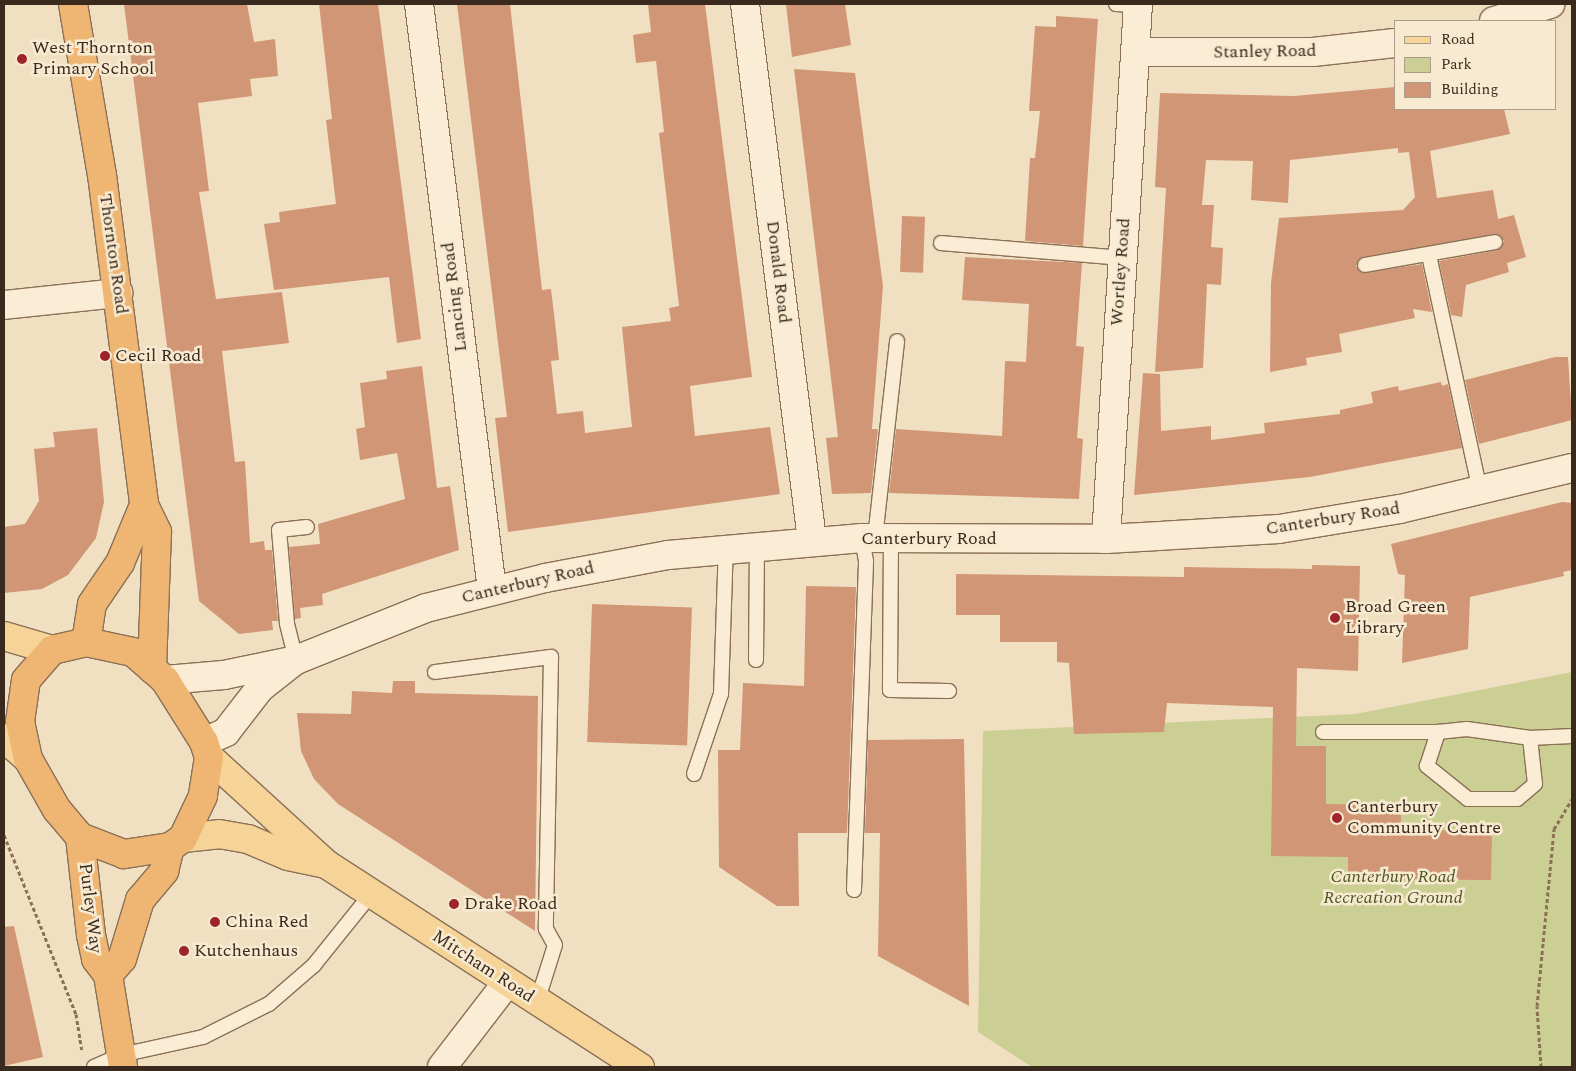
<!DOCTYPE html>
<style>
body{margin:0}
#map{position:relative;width:1576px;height:1071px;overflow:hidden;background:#f0e0c1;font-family:Spectral,serif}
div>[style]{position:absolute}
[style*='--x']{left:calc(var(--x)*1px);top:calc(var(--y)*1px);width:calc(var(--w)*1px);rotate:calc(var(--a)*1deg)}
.green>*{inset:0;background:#cccf94}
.building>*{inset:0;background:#d19675;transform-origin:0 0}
.path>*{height:3px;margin-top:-1.5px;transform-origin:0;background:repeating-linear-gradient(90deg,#8b7057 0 4px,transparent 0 6.5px)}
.roads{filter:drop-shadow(1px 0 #8b7057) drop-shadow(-1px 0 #8b7057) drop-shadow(0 1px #8b7057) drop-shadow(0 -1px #8b7057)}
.service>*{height:14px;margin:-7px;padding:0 7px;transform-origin:7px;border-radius:7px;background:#fbedd5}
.minor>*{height:28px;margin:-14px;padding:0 14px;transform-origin:14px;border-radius:14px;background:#fbedd5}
.tertiary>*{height:28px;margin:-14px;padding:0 14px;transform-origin:14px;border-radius:14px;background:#fbedd5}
.primary>*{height:28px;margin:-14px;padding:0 14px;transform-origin:14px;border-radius:14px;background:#f6d397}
.trunk>*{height:28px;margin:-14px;padding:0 14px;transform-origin:14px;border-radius:14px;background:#eeb672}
.dots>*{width:14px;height:14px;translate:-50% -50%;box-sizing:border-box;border:2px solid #f7ead1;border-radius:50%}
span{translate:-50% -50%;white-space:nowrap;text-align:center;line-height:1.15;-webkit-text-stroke:5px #f7ead1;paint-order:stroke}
.poi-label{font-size:18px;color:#3a291d}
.left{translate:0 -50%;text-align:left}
.street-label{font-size:18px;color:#3a291d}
.park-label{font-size:18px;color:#4d5822;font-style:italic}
.frame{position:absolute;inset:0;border:5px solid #3a291d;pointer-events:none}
.legend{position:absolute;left:1394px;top:20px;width:162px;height:90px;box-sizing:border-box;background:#f7ead1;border:1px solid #ab9d89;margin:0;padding:6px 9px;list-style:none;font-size:15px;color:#3a291d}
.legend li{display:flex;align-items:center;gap:10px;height:25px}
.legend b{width:25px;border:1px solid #ab9d89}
</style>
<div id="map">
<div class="green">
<i style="clip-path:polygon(1572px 672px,1572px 1067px,1032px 1067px,978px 1032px,983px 731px,1355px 714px)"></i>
</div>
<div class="building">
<i style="clip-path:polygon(124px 4px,247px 4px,254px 42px,275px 39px,278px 76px,250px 79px,252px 96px,198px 103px,209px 191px,199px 192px,216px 299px,282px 292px,289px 343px,222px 351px,235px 462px,245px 461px,250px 543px,264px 541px,265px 550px,272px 550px,278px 621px,272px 621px,273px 630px,239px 634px,199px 601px)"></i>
<i style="clip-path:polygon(319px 4px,378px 4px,421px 339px,397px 343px,389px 277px,274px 290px,264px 224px,280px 222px,279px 212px,336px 204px,326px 120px,332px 119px)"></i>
<i style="clip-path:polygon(457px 4px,510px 4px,542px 290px,551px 289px,556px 331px,559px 360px,551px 361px,557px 414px,583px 411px,585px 433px,632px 427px,622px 327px,671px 321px,669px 308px,679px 306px,659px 133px,664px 132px,656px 61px,636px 63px,633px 35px,651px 32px,648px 4px,705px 4px,752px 377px,690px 386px,695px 436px,770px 427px,780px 494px,508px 532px,495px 418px,507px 417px)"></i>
<i style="clip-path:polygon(786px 4px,845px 4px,851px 45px,792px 57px)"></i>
<i style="clip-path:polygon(1056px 16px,1098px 19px,1083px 246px,1025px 241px,1030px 158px,1035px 158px,1040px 111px,1029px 111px,1035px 26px,1056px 27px)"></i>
<i style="clip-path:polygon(794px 69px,855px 73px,883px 286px,872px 429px,878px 429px,871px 493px,832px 494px,826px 438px,838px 437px)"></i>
<i style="clip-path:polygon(1395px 87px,1395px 109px,1504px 109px,1510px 134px,1430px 151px,1437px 198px,1493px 190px,1498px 219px,1514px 215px,1526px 257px,1507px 263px,1509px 272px,1466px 285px,1462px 317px,1451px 315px,1439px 261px,1497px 250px,1504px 241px,1498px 234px,1363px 257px,1356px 266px,1362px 273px,1422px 264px,1432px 312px,1413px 309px,1415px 318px,1339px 334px,1342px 352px,1306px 358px,1307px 365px,1270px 372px,1271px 283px,1279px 218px,1403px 210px,1415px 197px,1409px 152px,1398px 153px,1398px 148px,1290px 160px,1288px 203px,1251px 200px,1253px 161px,1206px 160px,1202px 205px,1214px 205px,1211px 247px,1223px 248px,1221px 285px,1207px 284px,1203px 368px,1155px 372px,1166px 188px,1155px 187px,1160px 93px,1294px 96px)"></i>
<i style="left:902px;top:216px;width:23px;height:56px;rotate:2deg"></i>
<i style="clip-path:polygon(965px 257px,1082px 263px,1076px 346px,1084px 347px,1077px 438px,1083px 439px,1079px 499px,889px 493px,896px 429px,1002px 436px,1005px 361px,1026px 362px,1029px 304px,962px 300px)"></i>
<i style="clip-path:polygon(1555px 357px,1568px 357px,1572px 420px,1479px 444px,1465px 380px)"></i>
<i style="clip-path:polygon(422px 366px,437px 488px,450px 486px,459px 550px,322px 594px,323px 605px,300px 608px,301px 618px,295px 619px,289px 547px,320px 544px,318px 524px,405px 499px,397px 453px,360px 460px,356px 429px,365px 427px,360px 383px,387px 379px,386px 371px)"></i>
<i style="clip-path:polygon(1143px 373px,1160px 374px,1161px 431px,1211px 426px,1211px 440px,1265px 433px,1264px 423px,1340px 414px,1340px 410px,1373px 403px,1371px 392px,1398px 386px,1399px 391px,1441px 382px,1442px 386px,1448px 384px,1462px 448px,1310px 477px,1134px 495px)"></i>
<i style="clip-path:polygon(97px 428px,104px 502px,96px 538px,68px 575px,42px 589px,4px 593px,4px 527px,25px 524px,39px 501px,34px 449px,55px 447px,53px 432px)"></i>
<i style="clip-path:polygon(1562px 502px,1572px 503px,1572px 570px,1563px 572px,1564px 576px,1470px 597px,1468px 649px,1402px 663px,1405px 575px,1398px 574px,1391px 544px)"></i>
<i style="clip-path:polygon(1312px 565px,1360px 566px,1358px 671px,1297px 668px,1296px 746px,1326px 746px,1326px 804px,1401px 805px,1401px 830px,1492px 831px,1491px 880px,1348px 879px,1348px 857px,1271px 856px,1273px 707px,1167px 703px,1164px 732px,1074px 734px,1069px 663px,1057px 662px,1057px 642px,1000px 642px,1000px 615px,956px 615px,956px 574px,1184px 577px,1184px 567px,1312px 569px)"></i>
<i style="clip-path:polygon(806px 586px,856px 587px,847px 833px,798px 833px,799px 906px,777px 906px,719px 867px,718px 750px,740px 750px,743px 683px,804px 686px)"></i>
<i style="left:592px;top:604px;width:100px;height:138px;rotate:2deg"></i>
<i style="clip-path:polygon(393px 681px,415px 681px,415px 693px,538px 696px,535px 931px,338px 804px,314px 779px,301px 751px,297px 713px,351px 714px,352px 691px,392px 693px)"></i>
<i style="clip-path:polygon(964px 739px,969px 1006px,878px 956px,880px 833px,865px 833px,868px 740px)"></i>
<i style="clip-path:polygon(14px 926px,43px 1057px,4px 1066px,4px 927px)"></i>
</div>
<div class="path">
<i style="--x:4;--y:835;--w:193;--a:68.1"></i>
<i style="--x:76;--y:1014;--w:36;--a:81"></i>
<i style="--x:1541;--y:1067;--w:61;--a:-93.8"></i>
<i style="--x:1537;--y:1006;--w:178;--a:-84.5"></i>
<i style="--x:1554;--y:829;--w:35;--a:-59"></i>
</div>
<div class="roads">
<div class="service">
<i style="--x:1116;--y:4;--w:22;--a:3"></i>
<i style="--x:941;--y:243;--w:182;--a:4.7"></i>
<i style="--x:1429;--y:255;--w:241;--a:77.8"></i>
<i style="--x:1365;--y:265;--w:132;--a:-10"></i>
<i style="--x:891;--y:537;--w:153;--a:90.4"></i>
<i style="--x:890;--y:690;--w:59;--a:1"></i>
<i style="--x:875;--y:538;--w:198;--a:-83.6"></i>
<i style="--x:296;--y:660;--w:38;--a:-104"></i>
<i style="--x:287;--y:623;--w:93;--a:-94.9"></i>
<i style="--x:279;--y:530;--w:28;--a:-6"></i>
<i style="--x:756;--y:660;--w:116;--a:-89.5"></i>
<i style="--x:435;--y:672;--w:117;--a:-7.4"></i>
<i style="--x:551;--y:657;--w:272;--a:91.1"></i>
<i style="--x:546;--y:929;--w:18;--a:61"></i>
<i style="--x:555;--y:945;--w:60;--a:107.5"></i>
<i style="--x:1323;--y:732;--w:115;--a:0"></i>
<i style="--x:1530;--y:738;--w:46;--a:83.8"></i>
<i style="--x:1535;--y:784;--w:23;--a:140"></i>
<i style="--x:1517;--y:799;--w:49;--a:180"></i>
<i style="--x:1468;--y:799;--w:53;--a:-141.2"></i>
<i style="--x:1427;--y:766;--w:36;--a:-72"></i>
<i style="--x:1438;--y:732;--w:29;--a:-6"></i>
<i style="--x:1467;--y:729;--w:64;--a:8.1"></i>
<i style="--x:1530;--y:738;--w:42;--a:-2.7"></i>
<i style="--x:694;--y:774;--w:84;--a:-71.4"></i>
<i style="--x:721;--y:694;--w:147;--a:-88.1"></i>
<i style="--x:854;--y:890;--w:329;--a:-87.9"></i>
<i style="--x:866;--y:561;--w:23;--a:-100"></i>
<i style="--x:94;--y:1067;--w:30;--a:-24"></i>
<i style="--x:121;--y:1055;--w:84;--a:-12.4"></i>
<i style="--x:203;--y:1037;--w:74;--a:-26.6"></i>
<i style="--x:269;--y:1004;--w:60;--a:-40.9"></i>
<i style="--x:314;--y:965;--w:91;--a:-51.2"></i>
</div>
<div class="minor">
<i style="--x:419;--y:4;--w:591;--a:82.9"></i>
<i style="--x:745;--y:4;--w:540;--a:82.87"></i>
<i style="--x:1494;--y:21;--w:59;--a:-16.9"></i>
<i style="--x:1135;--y:52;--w:178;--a:0"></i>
<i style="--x:1313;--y:52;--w:82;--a:-6.3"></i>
<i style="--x:4;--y:305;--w:115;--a:-6"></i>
<i style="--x:1106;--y:539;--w:536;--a:-86.58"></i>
<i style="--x:442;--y:1067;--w:105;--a:-52.4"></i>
</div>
<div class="tertiary">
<i style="--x:165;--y:680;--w:59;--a:-4.8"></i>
<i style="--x:224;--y:675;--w:74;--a:-11.8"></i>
<i style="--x:296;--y:660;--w:140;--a:-21.8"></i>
<i style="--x:426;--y:608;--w:123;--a:-14.1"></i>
<i style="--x:545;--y:578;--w:125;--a:-10.6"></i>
<i style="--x:668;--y:555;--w:195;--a:-5"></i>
<i style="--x:862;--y:538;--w:244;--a:0.2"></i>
<i style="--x:1106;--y:539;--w:173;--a:-3.3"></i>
<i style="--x:1279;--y:529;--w:123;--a:-9.4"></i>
<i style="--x:1400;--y:509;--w:177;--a:-13.4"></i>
<i style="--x:204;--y:742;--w:24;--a:-24"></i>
<i style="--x:226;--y:732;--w:56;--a:-52.3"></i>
<i style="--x:260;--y:688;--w:42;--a:-38.2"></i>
</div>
<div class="primary">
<i style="--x:4;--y:636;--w:50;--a:16.3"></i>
<i style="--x:4;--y:738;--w:32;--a:41"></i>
<i style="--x:209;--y:757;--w:159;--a:42.4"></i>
<i style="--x:326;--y:864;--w:374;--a:32.9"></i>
<i style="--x:183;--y:838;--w:36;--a:-6"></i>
<i style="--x:219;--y:834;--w:29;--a:10"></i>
<i style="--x:248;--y:839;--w:43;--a:23"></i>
<i style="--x:288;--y:856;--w:39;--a:12"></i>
</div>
<div class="trunk">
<i style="--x:73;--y:4;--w:173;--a:80.4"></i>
<i style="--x:102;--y:175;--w:333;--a:82.7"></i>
<i style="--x:144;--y:505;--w:30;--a:64"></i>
<i style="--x:157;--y:532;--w:137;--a:92.1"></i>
<i style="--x:86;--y:642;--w:48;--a:12"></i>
<i style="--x:133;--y:652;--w:43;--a:41.2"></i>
<i style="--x:165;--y:680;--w:73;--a:57.8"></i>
<i style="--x:204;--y:742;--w:16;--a:72"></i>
<i style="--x:209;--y:757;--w:39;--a:99"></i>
<i style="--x:203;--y:796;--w:47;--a:115.5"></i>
<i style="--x:183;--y:838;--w:16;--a:145"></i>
<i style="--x:170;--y:847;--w:47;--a:171.3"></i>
<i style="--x:124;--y:854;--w:47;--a:-158.9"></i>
<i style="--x:80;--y:837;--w:35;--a:-130"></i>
<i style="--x:57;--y:810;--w:59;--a:-119.6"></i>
<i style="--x:28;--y:759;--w:38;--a:-102"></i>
<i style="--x:20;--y:722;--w:42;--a:-81.9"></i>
<i style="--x:26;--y:680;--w:40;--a:-49"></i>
<i style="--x:52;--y:650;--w:35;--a:-13"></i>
<i style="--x:86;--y:642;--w:38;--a:-81"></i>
<i style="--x:92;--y:604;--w:50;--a:-55.7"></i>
<i style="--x:120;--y:563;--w:63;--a:-67.5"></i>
<i style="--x:80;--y:837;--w:99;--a:83.6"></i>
<i style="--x:91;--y:935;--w:25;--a:78"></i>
<i style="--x:96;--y:959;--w:20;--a:53"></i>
<i style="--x:108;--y:975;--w:93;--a:80.7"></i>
<i style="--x:108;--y:975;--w:21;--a:-49"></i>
<i style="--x:122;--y:959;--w:62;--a:-73"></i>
<i style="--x:140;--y:900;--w:38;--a:-50"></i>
<i style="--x:164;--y:871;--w:25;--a:-76"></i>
</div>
</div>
<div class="dots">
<i style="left:22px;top:59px;background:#9e242c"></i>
<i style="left:105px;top:356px;background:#9e242c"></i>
<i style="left:1335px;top:618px;background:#9e242c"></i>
<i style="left:1337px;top:818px;background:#9e242c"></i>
<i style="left:454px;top:904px;background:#9e242c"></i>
<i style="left:215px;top:922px;background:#9e242c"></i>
<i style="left:184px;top:951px;background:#9e242c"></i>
</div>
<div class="poi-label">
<span class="left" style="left:32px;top:59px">West Thornton<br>Primary School</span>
<span class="left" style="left:115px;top:356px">Cecil Road</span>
<span class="left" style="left:1345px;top:618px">Broad Green<br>Library</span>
<span class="left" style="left:1347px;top:818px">Canterbury<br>Community Centre</span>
<span class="left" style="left:464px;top:904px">Drake Road</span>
<span class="left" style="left:225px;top:922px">China Red</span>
<span class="left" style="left:194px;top:951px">Kutchenhaus</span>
</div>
<div class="street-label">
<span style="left:1265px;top:52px;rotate:-1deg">Stanley Road</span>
<span style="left:113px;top:254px;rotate:82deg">Thornton Road</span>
<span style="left:778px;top:272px;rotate:83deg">Donald Road</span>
<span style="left:1121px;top:272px;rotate:-86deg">Wortley Road</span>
<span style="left:455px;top:297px;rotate:-97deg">Lancing Road</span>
<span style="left:1333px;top:519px;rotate:-9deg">Canterbury Road</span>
<span style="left:929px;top:539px">Canterbury Road</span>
<span style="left:528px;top:583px;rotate:-13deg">Canterbury Road</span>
<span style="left:90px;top:908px;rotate:83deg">Purley Way</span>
<span style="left:483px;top:967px;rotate:33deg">Mitcham Road</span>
</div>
<div class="park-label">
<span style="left:1393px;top:888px">Canterbury Road<br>Recreation Ground</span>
</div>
<div class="frame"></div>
<ul class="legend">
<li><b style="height:6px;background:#f6d397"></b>Road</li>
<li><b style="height:14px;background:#cccf94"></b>Park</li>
<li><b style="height:14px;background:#d19675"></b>Building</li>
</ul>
</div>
